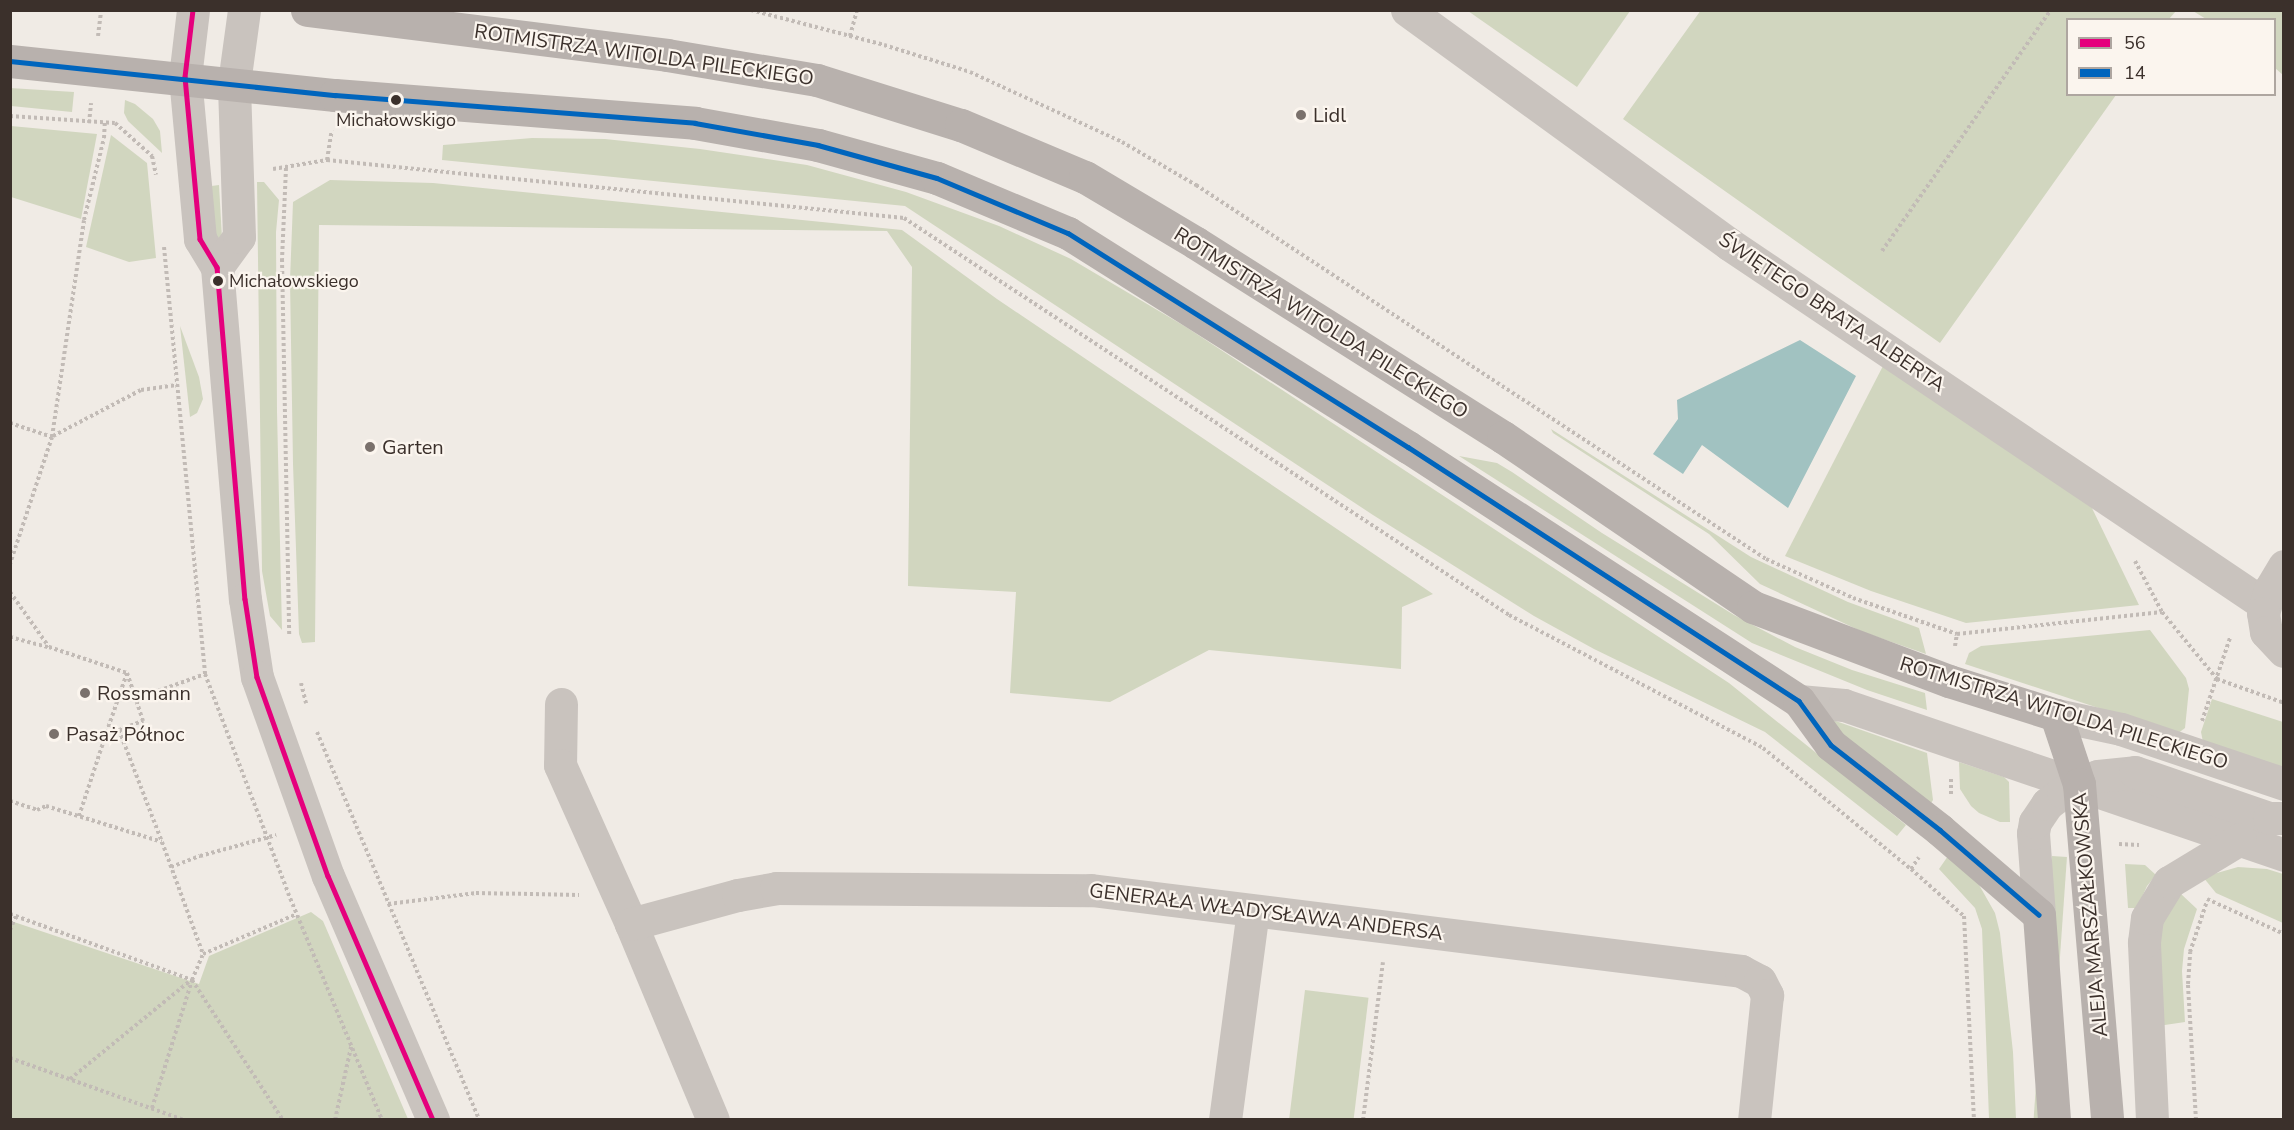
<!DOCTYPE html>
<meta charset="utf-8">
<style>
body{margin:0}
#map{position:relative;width:2294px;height:1130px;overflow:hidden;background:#f0ebe5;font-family:"Nunito Sans",sans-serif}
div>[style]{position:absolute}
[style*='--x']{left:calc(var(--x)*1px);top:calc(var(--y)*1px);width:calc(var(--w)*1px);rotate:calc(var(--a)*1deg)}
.green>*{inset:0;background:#d1d6bf;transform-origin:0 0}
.water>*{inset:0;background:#a1c2c1}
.path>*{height:4px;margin-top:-2px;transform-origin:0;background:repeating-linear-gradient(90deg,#c2bbb6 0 3px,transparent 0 6px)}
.minor>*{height:33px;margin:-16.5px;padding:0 16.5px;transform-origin:16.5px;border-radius:16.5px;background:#c9c3be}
.major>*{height:33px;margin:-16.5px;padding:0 16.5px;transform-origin:16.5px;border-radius:16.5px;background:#b8b1ad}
.bus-1>*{height:4.5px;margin:-2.25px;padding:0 2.25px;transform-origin:2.25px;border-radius:2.25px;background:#e5007d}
.bus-2>*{height:4.5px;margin:-2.25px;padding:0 2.25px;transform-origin:2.25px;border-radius:2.25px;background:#0065bd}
.dots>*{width:16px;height:16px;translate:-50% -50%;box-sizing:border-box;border:3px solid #fbf5ee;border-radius:50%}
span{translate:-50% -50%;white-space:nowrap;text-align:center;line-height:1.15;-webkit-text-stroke:4.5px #fbf5ee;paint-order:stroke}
.bus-label{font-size:18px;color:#3b302b}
.left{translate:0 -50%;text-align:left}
.street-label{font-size:20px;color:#3b302b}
.poi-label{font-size:20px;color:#3b302b}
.frame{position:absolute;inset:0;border:12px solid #3b302b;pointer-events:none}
.legend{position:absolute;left:2066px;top:18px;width:210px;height:78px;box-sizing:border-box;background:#fbf5ee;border:2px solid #aea6a0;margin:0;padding:8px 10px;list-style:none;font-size:18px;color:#3b302b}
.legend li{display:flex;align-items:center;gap:12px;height:30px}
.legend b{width:30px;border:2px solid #aea6a0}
</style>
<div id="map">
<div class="green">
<i style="clip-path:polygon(1701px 10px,2176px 10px,2176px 11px,2169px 19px,2068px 20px,2068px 94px,2116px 95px,1940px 343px,1623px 119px)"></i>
<i style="clip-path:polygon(1468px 11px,1630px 11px,1577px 87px)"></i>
<i style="clip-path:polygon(2193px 11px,2283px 11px,2283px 75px,2275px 68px,2274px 20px,2206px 19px)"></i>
<i style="clip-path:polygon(10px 88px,74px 92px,72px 112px,11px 106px)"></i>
<i style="clip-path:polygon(125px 100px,135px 104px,153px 119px,160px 131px,162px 153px,128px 121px,124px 113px)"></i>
<i style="clip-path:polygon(11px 126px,97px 134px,81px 219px,11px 197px)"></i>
<i style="clip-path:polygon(111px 135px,147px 163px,156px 258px,129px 262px,86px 247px)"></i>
<i style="clip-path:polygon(532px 138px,605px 139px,700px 149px,807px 165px,906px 192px,999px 226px,1071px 259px,1186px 327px,1729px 683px,1906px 825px,1897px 836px,1765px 732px,1594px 649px,1534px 616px,1373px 515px,905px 206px,442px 160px,443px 145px)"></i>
<i style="clip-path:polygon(330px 180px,433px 183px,902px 230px,997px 299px,1433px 594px,1402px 607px,1401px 669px,1209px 650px,1110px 702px,1010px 693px,1016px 592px,908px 586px,912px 267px,887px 231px,319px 225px,315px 642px,302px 643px,299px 634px,293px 464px,290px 280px,293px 202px)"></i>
<i style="clip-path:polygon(257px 182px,264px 182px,279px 200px,276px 232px,277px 411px,282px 630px,270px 616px,262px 571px)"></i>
<i style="clip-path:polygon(219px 185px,222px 238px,215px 241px,204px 187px)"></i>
<i style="clip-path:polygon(180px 326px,199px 377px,203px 399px,197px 413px,190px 417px)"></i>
<i style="clip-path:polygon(1884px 364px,2090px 504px,2139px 605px,1966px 623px,1871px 591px,1785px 556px)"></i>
<i style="clip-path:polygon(1551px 429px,1751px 557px,1848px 602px,1919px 628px,1926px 654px,1863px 632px,1760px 584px,1709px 534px,1553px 433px)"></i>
<i style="clip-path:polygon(1459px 456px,1497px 463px,1512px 472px,1602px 533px,1734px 615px,1795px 647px,1852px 670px,1925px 693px,1927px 710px,1867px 690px,1752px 643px)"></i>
<i style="clip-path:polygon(2150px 630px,2186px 678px,2189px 689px,2185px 728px,2177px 734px,1965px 664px,1969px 653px,1981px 646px)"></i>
<i style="clip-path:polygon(2212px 699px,2283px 722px,2283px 771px,2203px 742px,2201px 732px)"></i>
<i style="clip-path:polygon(1830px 719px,1927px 753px,1933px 800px,1930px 805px,1839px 737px)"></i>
<i style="clip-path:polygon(1959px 762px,2004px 777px,2009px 782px,2010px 822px,2000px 822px,1979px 813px,1971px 806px,1960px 789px)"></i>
<i style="clip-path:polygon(1948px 856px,1978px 883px,1995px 913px,2000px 933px,2013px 1052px,2016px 1119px,1989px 1119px,1982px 929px,1975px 908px,1939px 869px)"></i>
<i style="left:2052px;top:856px;width:15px;height:264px;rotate:4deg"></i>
<i style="clip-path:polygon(2125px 864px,2145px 865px,2156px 875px,2147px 886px,2137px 908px,2128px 908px)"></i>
<i style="clip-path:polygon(2238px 867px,2267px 869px,2283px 874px,2283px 923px,2216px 893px,2203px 877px)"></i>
<i style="clip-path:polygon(2181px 894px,2197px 909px,2184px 949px,2182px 971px,2185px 1022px,2158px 1026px,2161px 922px)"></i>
<i style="clip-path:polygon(311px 912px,323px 921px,408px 1119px,11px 1119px,11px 921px,199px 984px,209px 956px)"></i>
<i style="left:1305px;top:990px;width:64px;height:130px;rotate:7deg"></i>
</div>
<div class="water">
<i style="clip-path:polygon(1800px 340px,1856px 376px,1788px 508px,1702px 445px,1683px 474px,1653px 454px,1678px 419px,1677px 400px)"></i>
</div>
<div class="path">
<i style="--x:751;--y:10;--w:138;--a:14.7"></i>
<i style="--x:884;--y:45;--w:90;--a:17.4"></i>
<i style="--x:970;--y:72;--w:167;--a:24.7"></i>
<i style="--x:1122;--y:142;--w:86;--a:30.2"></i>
<i style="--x:1196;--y:185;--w:682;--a:33.27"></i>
<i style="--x:1766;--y:559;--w:95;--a:24.1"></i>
<i style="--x:1853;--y:598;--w:110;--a:19.1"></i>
<i style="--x:98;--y:36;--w:26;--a:-83"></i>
<i style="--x:850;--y:36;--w:27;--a:-75"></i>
<i style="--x:10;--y:116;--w:105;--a:3.8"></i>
<i style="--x:115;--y:123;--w:50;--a:41.7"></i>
<i style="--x:152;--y:156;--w:19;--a:78"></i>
<i style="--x:89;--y:123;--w:20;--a:-84"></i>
<i style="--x:327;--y:160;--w:30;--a:-81"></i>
<i style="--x:286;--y:168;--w:91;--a:92.5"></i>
<i style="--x:282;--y:259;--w:376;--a:88.9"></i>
<i style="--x:273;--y:169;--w:55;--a:-9.5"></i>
<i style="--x:327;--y:160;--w:580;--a:5.74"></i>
<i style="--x:904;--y:218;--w:724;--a:33.27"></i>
<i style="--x:1509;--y:615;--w:287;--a:27.6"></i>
<i style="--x:1763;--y:748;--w:191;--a:39.3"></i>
<i style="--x:1911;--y:869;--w:71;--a:41.6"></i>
<i style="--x:1964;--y:916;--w:204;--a:87.2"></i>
<i style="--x:164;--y:247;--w:429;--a:84.5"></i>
<i style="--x:205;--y:674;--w:234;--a:69.2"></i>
<i style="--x:288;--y:893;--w:246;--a:67.5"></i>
<i style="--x:1882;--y:251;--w:294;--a:-55"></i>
<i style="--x:10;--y:423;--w:44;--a:18.4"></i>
<i style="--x:52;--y:437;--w:134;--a:108.3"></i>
<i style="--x:53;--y:436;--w:99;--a:-27.6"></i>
<i style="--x:141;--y:390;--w:36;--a:-8"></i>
<i style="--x:52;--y:437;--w:219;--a:-81.6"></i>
<i style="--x:84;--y:220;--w:84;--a:-76.3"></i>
<i style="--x:104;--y:138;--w:18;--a:-87"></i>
<i style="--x:2135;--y:561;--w:58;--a:62.1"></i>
<i style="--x:2162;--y:612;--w:87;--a:50.6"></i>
<i style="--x:2217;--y:679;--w:71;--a:19.7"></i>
<i style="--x:10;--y:592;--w:67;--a:54.7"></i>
<i style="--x:49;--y:647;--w:82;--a:18.4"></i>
<i style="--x:127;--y:673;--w:28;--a:71"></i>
<i style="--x:10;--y:637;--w:39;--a:15"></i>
<i style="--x:1955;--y:646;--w:12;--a:-81"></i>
<i style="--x:1957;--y:634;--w:206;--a:-6.1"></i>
<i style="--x:127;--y:673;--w:65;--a:109"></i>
<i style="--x:106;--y:734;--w:14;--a:-17"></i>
<i style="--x:119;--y:730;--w:120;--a:69"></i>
<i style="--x:301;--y:683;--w:21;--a:76"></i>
<i style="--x:2202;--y:721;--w:88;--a:-71.4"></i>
<i style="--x:119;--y:730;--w:26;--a:-21"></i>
<i style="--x:143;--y:721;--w:23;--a:-108"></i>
<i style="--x:136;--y:699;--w:73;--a:-19.9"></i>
<i style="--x:317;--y:732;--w:420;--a:67.3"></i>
<i style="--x:1951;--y:779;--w:16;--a:90"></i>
<i style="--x:10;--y:801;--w:28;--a:18"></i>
<i style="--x:37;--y:810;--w:10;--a:-24"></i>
<i style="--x:46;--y:806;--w:121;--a:17.2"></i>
<i style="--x:162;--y:842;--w:119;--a:69.9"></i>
<i style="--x:79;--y:816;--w:86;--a:-71.8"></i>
<i style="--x:2119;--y:844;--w:20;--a:3"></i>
<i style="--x:171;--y:867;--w:31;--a:-21"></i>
<i style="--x:200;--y:856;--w:79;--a:-15.4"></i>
<i style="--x:1911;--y:869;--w:14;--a:-56"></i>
<i style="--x:2207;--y:899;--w:85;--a:24.4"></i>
<i style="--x:388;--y:904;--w:89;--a:-7.1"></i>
<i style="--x:476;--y:893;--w:103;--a:1.1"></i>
<i style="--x:10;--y:914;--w:194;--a:19.9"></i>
<i style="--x:192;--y:980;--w:167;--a:57"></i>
<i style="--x:10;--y:930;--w:15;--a:-67"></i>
<i style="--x:10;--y:1058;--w:185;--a:19.6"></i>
<i style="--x:70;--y:1079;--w:156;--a:-39.3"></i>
<i style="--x:152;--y:1108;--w:134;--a:-72.6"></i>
<i style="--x:192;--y:980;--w:28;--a:-67"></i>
<i style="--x:203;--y:954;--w:102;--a:-23.1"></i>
<i style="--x:335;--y:1120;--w:75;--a:-77.6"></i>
<i style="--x:1363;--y:1120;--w:159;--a:-82.8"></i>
<i style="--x:2196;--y:1120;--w:136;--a:-93.4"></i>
<i style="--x:2188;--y:984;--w:32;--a:-86"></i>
<i style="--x:2190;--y:952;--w:54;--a:-71.6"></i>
</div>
<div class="minor">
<i style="--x:193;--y:10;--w:67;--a:96.8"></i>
<i style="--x:185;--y:77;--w:163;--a:84.7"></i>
<i style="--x:200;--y:239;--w:33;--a:59"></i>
<i style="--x:217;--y:267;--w:333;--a:85.2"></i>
<i style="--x:245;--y:599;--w:79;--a:81.3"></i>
<i style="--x:257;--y:677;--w:211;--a:70.4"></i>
<i style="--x:328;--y:876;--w:266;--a:66.7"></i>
<i style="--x:1407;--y:10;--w:398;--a:36"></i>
<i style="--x:1729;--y:244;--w:645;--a:33.94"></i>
<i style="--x:217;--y:267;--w:37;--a:-54"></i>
<i style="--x:239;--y:237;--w:154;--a:-91.9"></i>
<i style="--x:234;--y:83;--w:74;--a:-82.2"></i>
<i style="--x:2284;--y:566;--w:27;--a:121"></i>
<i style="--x:2270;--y:589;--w:25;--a:106"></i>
<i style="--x:2263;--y:613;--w:19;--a:81"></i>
<i style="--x:2266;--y:632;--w:26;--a:47"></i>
<i style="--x:1799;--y:701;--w:45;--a:5.1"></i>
<i style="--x:1844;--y:705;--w:465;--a:18.8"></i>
<i style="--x:561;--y:704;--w:61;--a:90.9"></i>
<i style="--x:560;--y:765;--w:174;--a:65.9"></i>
<i style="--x:631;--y:924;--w:212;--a:67.3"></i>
<i style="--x:2056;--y:715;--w:66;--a:12.2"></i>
<i style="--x:2121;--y:729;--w:172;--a:18.6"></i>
<i style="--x:2039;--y:915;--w:82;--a:-94.2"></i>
<i style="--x:2033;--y:833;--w:11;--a:-80"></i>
<i style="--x:2035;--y:822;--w:22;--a:-56"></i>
<i style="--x:2047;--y:804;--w:20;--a:-37"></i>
<i style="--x:2063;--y:792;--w:38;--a:-25"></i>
<i style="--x:2098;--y:776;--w:37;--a:-6"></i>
<i style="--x:2135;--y:772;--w:142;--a:18.9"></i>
<i style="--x:2269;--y:818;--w:15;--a:0"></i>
<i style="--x:631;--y:924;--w:111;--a:-15.2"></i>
<i style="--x:738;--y:895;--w:39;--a:-10"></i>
<i style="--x:776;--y:888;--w:315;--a:0.4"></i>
<i style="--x:1091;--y:890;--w:655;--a:7.1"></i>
<i style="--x:1741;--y:971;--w:21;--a:28"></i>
<i style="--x:1760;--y:981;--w:16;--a:63"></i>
<i style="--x:1767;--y:995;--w:126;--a:95.9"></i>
<i style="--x:1225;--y:1120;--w:211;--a:-82.4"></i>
<i style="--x:2152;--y:1120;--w:178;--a:-92.6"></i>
<i style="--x:2144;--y:942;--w:24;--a:-83"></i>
<i style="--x:2147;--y:918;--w:42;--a:-58.6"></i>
<i style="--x:2169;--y:882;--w:83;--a:-31.2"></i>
</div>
<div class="major">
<i style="--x:307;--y:10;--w:363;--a:7.1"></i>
<i style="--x:667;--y:55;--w:152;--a:9.5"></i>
<i style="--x:817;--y:80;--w:151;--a:17.4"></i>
<i style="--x:961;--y:125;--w:134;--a:22.8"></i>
<i style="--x:1085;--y:177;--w:129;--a:30.7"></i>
<i style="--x:1196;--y:243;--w:363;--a:32.3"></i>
<i style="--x:1503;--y:437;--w:302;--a:34.2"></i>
<i style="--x:1753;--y:607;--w:210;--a:20.7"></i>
<i style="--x:1949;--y:681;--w:112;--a:17.6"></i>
<i style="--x:2056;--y:715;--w:73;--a:71.6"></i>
<i style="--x:2079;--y:784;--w:337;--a:85.2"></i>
<i style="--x:10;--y:61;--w:327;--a:6"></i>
<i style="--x:335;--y:95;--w:361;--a:4.4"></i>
<i style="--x:695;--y:123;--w:125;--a:10.1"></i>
<i style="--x:818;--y:145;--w:123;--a:15.5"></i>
<i style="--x:937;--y:178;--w:142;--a:22.8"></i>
<i style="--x:1068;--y:233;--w:402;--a:32.2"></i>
<i style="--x:1408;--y:447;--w:466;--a:33"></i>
<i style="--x:1799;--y:701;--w:54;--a:54"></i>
<i style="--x:1831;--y:745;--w:138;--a:37.9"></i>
<i style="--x:1940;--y:830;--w:130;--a:40.6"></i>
<i style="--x:2039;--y:915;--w:206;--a:85.8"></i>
</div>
<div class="bus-1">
<i style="--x:193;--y:10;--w:67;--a:96.8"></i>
<i style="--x:185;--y:77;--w:163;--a:84.7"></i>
<i style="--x:200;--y:239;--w:33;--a:59"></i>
<i style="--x:217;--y:267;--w:333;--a:85.2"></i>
<i style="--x:245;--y:599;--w:79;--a:81.3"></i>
<i style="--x:257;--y:677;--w:211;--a:70.4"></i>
<i style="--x:328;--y:876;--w:266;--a:66.7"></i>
</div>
<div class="bus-2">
<i style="--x:10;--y:61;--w:327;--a:6"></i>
<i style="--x:335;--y:95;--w:361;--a:4.4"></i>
<i style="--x:695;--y:123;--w:125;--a:10.1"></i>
<i style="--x:818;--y:145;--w:123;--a:15.5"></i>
<i style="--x:937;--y:178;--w:142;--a:22.8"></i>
<i style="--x:1068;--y:233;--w:402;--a:32.2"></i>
<i style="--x:1408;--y:447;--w:466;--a:33"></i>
<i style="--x:1799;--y:701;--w:54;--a:54"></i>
<i style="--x:1831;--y:745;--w:138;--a:37.9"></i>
<i style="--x:1940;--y:830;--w:130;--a:40.6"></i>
</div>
<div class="dots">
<i style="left:396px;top:100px;background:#3b302b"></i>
<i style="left:1301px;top:115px;background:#7a716c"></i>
<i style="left:218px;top:281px;background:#3b302b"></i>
<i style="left:370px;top:447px;background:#7a716c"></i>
<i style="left:85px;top:693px;background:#7a716c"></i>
<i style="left:54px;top:734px;background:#7a716c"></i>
</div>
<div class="bus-label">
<span style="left:396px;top:120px">Michałowskigo</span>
<span class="left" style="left:229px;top:281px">Michałowskiego</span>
</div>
<div class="street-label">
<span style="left:644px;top:55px;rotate:8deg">ROTMISTRZA WITOLDA PILECKIEGO</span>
<span style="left:1832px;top:312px;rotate:34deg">ŚWIĘTEGO BRATA ALBERTA</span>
<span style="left:1321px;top:323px;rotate:32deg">ROTMISTRZA WITOLDA PILECKIEGO</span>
<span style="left:2064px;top:713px;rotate:17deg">ROTMISTRZA WITOLDA PILECKIEGO</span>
<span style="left:1266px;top:912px;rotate:7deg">GENERAŁA WŁADYSŁAWA ANDERSA</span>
<span style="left:2090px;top:915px;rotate:-95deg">ALEJA MARSZAŁKOWSKA</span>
</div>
<div class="poi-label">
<span class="left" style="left:1313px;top:115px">Lidl</span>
<span class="left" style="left:382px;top:447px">Garten</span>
<span class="left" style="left:97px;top:693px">Rossmann</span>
<span class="left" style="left:66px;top:734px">Pasaż Północ</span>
</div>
<div class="frame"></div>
<ul class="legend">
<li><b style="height:8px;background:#e5007d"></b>56</li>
<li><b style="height:8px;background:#0065bd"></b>14</li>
</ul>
</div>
